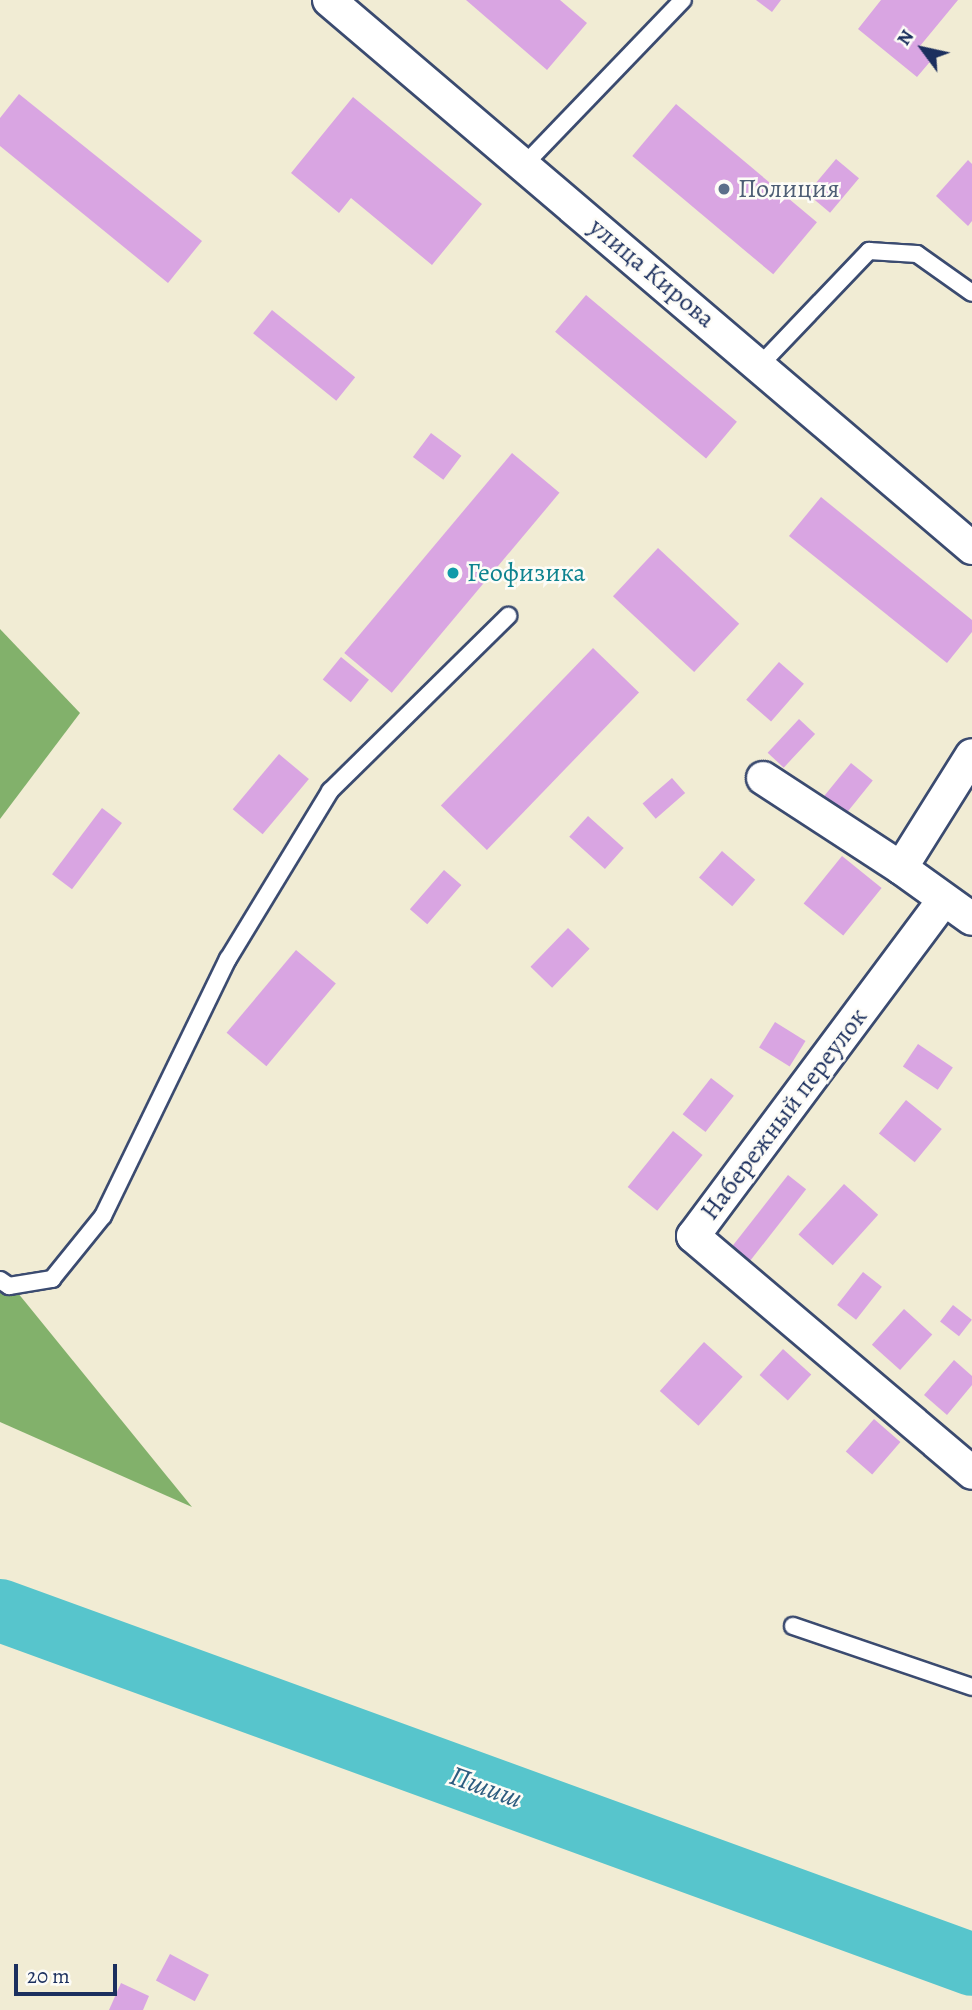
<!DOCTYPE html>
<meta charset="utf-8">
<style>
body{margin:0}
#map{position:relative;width:972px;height:2010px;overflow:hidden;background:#f1ecd4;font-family:Alegreya,serif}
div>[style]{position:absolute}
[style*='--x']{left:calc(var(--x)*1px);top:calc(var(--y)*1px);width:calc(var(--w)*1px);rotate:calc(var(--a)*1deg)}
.forest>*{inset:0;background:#82b16b}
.river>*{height:63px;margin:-31.5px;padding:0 31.5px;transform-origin:31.5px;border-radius:31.5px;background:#57c5cc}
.building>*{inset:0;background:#d9a5e2;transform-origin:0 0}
.roads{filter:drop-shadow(2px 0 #3b4b70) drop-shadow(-2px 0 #3b4b70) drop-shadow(0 2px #3b4b70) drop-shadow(0 -2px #3b4b70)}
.lane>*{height:16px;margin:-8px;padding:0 8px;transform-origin:8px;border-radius:8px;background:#fff}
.street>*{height:32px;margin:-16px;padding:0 16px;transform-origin:16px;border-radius:16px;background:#fff}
.dots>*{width:19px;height:19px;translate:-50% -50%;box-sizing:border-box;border:4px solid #fdfcf7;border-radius:50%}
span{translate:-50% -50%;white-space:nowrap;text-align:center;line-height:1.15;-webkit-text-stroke:5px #fdfcf7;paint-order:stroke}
.service-label{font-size:26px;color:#4e5e75}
.left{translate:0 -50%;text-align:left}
.street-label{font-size:26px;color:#1b2f5e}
.culture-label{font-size:26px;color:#0d838f}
.water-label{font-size:28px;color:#2d5c7f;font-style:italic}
.north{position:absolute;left:888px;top:14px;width:70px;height:70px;-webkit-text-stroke:5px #fdfcf7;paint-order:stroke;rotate:303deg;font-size:19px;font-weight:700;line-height:28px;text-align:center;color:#1b2f5e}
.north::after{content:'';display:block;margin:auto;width:24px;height:32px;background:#1b2f5e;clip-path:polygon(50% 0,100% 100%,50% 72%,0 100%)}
.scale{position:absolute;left:14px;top:1964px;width:103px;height:32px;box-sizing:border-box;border:4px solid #1b2f5e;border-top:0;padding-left:9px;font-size:21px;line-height:24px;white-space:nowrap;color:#1b2f5e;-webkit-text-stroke:5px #fdfcf7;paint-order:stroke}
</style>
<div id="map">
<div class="forest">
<i style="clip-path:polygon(0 629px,80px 713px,0 819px)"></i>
<i style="clip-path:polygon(0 1271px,192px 1507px,0 1422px)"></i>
</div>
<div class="river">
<i style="--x:0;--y:1610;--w:1034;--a:20.01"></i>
</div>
<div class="building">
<i style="clip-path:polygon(466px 0,560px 0,587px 23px,547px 70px)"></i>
<i style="clip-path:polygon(756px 0,781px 0,772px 12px)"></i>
<i style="clip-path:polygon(881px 0,958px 0,920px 46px,934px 57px,917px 77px,858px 29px)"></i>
<i style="clip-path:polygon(19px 94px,202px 241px,168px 283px,0 146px,0 118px)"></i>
<i style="clip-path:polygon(353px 97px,482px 204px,432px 265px,351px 198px,339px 213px,291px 173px)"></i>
<i style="left:676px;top:104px;width:184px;height:68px;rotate:40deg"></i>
<i style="left:836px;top:159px;width:30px;height:45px;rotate:40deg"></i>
<i style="clip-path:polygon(968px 160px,972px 164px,972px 221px,968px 226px,936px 196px)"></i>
<i style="left:586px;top:295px;width:197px;height:48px;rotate:40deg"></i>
<i style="left:272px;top:310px;width:107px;height:30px;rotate:39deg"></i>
<i style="left:431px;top:433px;width:38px;height:30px;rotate:37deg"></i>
<i style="left:512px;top:453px;width:62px;height:261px;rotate:40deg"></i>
<i style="clip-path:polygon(821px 497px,972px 620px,972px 632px,947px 663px,789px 536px)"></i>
<i style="left:658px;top:548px;width:111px;height:66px;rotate:43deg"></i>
<i style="left:593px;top:648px;width:64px;height:219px;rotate:44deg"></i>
<i style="left:341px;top:657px;width:36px;height:29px;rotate:39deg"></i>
<i style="left:779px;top:662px;width:33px;height:50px;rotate:41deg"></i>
<i style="left:799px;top:719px;width:22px;height:46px;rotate:43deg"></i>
<i style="left:279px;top:754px;width:39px;height:72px;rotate:40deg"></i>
<i style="left:851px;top:763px;width:28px;height:49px;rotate:39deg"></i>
<i style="left:672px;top:778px;width:20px;height:39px;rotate:49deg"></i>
<i style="left:102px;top:808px;width:25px;height:83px;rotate:37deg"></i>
<i style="left:588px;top:816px;width:48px;height:28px;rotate:42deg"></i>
<i style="left:722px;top:851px;width:44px;height:35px;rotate:41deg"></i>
<i style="left:842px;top:856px;width:51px;height:61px;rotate:39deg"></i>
<i style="left:444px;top:870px;width:23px;height:52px;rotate:41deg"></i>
<i style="left:568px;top:928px;width:30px;height:54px;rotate:44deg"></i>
<i style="left:296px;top:950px;width:52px;height:108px;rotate:40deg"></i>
<i style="left:775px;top:1022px;width:36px;height:30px;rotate:32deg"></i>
<i style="left:918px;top:1044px;width:42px;height:27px;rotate:34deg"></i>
<i style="left:711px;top:1078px;width:29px;height:46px;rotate:38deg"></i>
<i style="left:906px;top:1100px;width:46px;height:43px;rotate:39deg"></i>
<i style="left:673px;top:1131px;width:38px;height:72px;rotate:39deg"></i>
<i style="left:788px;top:1175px;width:23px;height:95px;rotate:38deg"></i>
<i style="left:844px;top:1184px;width:46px;height:68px;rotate:42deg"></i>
<i style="left:863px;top:1272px;width:24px;height:42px;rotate:38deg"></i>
<i style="left:953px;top:1305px;width:24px;height:21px;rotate:38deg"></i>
<i style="left:904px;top:1309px;width:38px;height:48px;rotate:42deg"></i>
<i style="left:704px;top:1342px;width:52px;height:66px;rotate:42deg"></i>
<i style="left:783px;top:1349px;width:38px;height:35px;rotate:42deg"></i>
<i style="clip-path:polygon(954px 1360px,972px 1376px,972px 1385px,947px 1415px,924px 1395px)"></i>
<i style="left:874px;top:1419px;width:35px;height:43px;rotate:41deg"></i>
<i style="left:170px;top:1954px;width:44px;height:30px;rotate:28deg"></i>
<i style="clip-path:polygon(121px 1983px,149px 1996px,143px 2010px,109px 2010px)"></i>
</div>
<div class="roads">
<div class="lane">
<i style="--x:524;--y:165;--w:229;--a:-46.1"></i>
<i style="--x:760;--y:365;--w:158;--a:-46.3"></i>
<i style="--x:869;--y:251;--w:48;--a:3.6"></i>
<i style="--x:917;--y:254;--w:67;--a:35.3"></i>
<i style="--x:0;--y:1280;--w:11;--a:34"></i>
<i style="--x:9;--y:1286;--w:44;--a:-9.2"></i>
<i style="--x:52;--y:1279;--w:81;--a:-51"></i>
<i style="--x:103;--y:1216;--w:286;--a:-64.1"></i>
<i style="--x:228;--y:959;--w:197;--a:-58.7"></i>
<i style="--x:330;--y:791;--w:250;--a:-44.5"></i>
<i style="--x:793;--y:1626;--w:189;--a:18.8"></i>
</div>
<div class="street">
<i style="--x:329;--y:0;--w:845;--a:40.44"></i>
<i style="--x:763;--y:778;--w:165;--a:33.1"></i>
<i style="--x:901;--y:868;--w:87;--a:35.7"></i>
<i style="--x:901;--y:868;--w:133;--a:-57.9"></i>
<i style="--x:943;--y:901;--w:418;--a:126.7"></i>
<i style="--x:693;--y:1236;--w:366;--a:40.3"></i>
</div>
</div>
<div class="dots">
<i style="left:724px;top:189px;background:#5c6f8a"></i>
<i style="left:453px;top:573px;background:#0f9aa8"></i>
</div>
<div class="service-label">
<span class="left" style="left:738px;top:189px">Полиция</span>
</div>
<div class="street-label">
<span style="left:652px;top:273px;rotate:40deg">улица Кирова</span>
<span style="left:784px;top:1114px;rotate:-53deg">Набережный переулок</span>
</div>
<div class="culture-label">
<span class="left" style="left:467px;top:573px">Геофизика</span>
</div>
<div class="water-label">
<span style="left:486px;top:1787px;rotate:20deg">Пшиш</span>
</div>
<div class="north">N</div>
<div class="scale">20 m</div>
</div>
